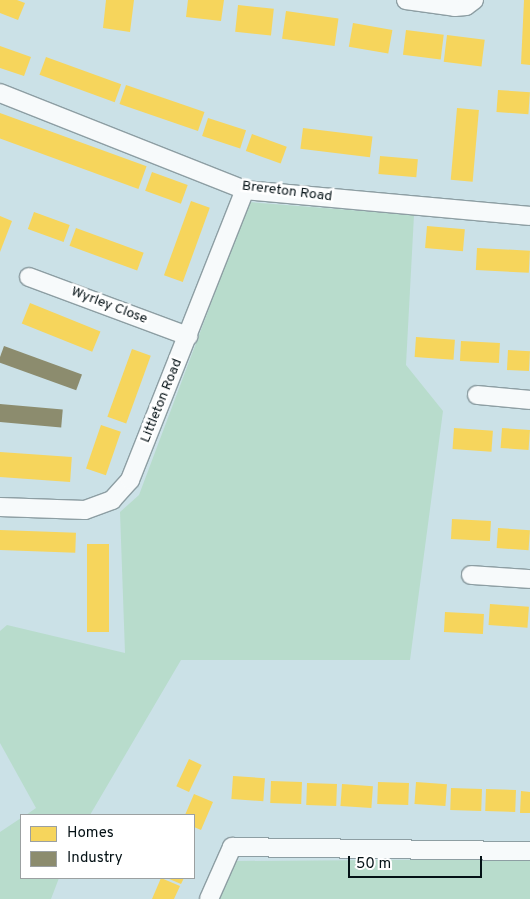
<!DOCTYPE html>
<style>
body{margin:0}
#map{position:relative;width:530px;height:899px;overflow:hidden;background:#cbe1e7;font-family:Overpass,sans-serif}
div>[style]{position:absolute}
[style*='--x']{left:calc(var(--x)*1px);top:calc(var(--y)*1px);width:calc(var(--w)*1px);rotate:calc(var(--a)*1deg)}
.green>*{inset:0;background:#b8dccc}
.homes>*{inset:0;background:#f6d55c;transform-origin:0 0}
.industry>*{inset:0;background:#8c8c6e;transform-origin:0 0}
.roads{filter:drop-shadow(1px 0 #8d9ea3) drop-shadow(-1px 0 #8d9ea3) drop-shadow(0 1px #8d9ea3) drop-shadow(0 -1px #8d9ea3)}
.minor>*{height:18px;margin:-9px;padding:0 9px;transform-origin:9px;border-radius:9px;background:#f7fafb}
span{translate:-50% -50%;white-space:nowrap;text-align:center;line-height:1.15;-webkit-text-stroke:5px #fff;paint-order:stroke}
.street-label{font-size:14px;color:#041115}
.legend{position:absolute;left:20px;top:814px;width:175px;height:65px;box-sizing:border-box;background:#fff;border:1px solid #9ba0a1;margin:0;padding:6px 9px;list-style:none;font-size:15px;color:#041115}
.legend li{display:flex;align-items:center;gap:10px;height:25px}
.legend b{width:25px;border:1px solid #9ba0a1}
.scale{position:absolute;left:348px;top:856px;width:134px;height:22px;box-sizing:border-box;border:2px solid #041115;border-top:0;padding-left:6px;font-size:15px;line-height:18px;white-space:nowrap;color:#041115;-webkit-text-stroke:4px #fff;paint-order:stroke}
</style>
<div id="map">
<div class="green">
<i style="clip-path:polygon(249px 202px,414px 215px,406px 365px,443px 411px,410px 660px,181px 660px,90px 815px,26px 815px,36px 808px,0 743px,0 631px,7px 625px,125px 653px,120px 512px,139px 495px)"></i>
<i style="clip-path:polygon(21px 818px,21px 878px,59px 878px,51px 899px,0 899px,0 832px)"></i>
<i style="clip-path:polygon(525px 859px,530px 860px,530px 899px,219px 899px,236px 861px)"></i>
</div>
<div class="homes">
<i style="clip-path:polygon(0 0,17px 0,25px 3px,18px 20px,0 13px)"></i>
<i style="clip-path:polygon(106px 0,134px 0,130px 32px,103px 28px)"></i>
<i style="clip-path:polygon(188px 0,224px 0,221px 21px,186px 17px)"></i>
<i style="clip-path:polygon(524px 0,530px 0,530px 65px,521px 64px)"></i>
<i style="left:238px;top:5px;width:36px;height:27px;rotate:6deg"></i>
<i style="left:286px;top:11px;width:53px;height:28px;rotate:8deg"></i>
<i style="left:353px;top:23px;width:40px;height:24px;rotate:10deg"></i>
<i style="left:406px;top:30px;width:38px;height:25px;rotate:7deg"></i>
<i style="left:447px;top:35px;width:38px;height:27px;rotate:7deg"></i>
<i style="clip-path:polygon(0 46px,31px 57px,24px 76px,0 68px)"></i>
<i style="left:46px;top:57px;width:80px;height:19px;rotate:20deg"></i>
<i style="left:126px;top:85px;width:83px;height:20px;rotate:19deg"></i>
<i style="left:498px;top:90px;width:32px;height:22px;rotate:4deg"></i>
<i style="left:457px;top:108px;width:22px;height:72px;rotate:5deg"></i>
<i style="left:0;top:113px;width:156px;height:24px;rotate:20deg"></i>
<i style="left:208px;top:118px;width:40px;height:19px;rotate:18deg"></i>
<i style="left:303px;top:128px;width:70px;height:21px;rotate:7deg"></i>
<i style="left:252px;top:134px;width:37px;height:18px;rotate:20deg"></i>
<i style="left:380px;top:156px;width:38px;height:18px;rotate:5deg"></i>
<i style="left:152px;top:172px;width:38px;height:20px;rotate:20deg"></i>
<i style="left:191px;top:201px;width:20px;height:79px;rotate:20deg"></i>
<i style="left:34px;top:212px;width:38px;height:18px;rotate:20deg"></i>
<i style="clip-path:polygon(0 216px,12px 221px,0 252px)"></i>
<i style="left:427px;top:226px;width:38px;height:22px;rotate:5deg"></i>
<i style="left:76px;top:228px;width:72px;height:19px;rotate:20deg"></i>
<i style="left:477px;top:248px;width:53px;height:22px;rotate:3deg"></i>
<i style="left:30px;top:303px;width:76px;height:22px;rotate:22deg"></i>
<i style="left:416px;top:337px;width:39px;height:20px;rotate:4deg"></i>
<i style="left:461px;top:341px;width:39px;height:20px;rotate:3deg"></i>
<i style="left:132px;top:349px;width:20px;height:72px;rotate:20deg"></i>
<i style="left:508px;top:350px;width:22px;height:20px;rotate:3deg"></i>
<i style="left:101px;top:425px;width:21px;height:46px;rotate:19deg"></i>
<i style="left:454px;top:428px;width:39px;height:21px;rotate:4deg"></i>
<i style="left:502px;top:428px;width:28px;height:20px;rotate:4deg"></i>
<i style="left:0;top:452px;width:72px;height:25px;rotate:4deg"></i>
<i style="left:452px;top:519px;width:39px;height:20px;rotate:3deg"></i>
<i style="left:498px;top:528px;width:32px;height:20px;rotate:4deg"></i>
<i style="left:0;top:530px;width:76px;height:20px;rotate:2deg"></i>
<i style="left:87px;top:544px;width:22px;height:88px"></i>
<i style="left:490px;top:604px;width:39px;height:21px;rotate:4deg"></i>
<i style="left:445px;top:612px;width:39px;height:20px;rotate:3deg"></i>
<i style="left:189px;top:759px;width:14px;height:30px;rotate:25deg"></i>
<i style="left:233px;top:776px;width:32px;height:23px;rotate:4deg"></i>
<i style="left:271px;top:781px;width:31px;height:22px;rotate:2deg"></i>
<i style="left:378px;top:782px;width:31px;height:22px;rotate:2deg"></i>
<i style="left:416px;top:782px;width:31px;height:22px;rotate:4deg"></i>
<i style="left:307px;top:783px;width:30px;height:22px;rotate:2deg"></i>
<i style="left:342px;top:784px;width:31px;height:22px;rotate:4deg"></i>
<i style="left:451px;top:788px;width:31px;height:22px;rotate:2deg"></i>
<i style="left:486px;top:789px;width:30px;height:22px;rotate:2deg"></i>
<i style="clip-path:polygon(521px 791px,530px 792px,530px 813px,520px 813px)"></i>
<i style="clip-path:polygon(194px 794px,213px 802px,201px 830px,194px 827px,194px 815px,185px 815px)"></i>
<i style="clip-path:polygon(161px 878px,180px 886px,174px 899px,152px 899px)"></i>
<i style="clip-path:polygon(167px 878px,184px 878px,181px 884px)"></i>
</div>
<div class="industry">
<i style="left:4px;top:346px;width:83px;height:17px;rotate:20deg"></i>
<i style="left:0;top:404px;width:63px;height:18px;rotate:5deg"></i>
</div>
<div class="roads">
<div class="minor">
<i style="--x:406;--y:0;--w:49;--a:8.1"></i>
<i style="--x:455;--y:7;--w:11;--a:-5"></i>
<i style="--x:466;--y:6;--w:10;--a:-37"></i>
<i style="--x:0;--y:93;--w:264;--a:21.6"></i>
<i style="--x:245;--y:190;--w:286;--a:5.2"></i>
<i style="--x:29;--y:277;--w:170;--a:20.4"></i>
<i style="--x:477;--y:395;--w:53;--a:5.4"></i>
<i style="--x:0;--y:507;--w:85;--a:2"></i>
<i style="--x:85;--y:510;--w:29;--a:-20"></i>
<i style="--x:112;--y:500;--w:27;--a:-48"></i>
<i style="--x:130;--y:480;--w:312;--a:-68.4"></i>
<i style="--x:471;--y:575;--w:59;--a:3.9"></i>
<i style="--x:209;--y:899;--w:57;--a:-66.1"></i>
<i style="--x:232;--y:847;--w:298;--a:0.8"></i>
</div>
</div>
<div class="street-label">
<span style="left:287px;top:192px;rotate:7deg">Brereton Road</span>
<span style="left:109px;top:306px;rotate:21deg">Wyrley Close</span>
<span style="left:162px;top:401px;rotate:-68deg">Littleton Road</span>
</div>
<ul class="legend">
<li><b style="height:14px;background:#f6d55c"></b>Homes</li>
<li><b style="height:14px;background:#8c8c6e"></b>Industry</li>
</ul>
<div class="scale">50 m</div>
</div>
